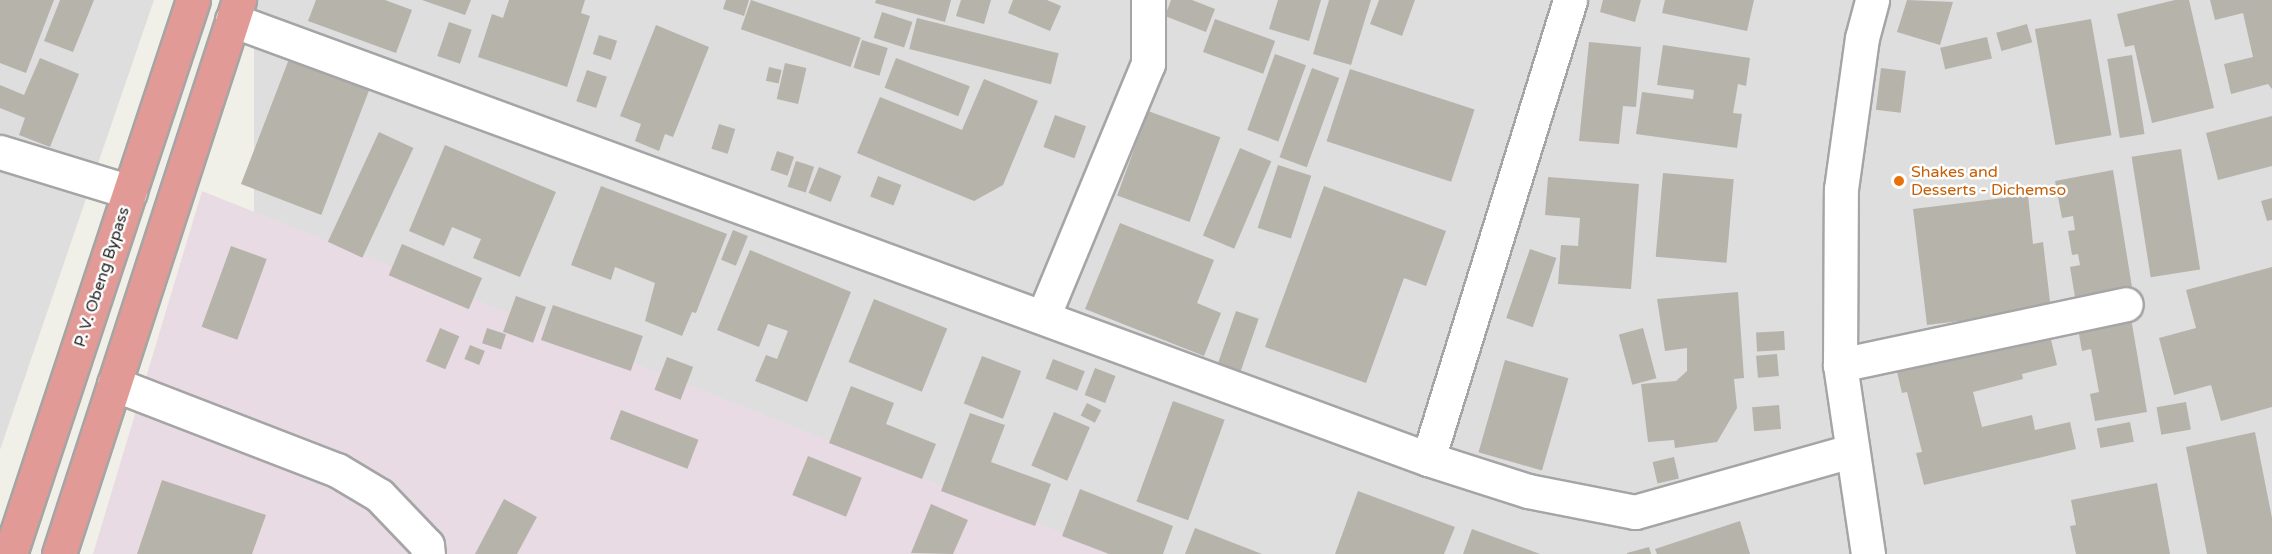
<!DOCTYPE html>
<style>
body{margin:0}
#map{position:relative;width:2272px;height:554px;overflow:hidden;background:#f1f0e8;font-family:"Varela Round",sans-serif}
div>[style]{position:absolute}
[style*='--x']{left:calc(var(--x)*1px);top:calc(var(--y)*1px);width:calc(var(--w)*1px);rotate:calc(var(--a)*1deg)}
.residential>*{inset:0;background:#dfdede;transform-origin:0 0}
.industrial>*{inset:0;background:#e9dbe3}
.building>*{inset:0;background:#b6b3ab;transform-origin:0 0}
.roads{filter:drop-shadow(2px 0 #a5a5a5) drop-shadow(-2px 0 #a5a5a5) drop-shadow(0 2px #a5a5a5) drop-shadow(0 -2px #a5a5a5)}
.minor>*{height:33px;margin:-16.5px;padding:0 16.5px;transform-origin:16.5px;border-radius:16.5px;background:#fff}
.highway>*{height:33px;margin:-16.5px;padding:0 16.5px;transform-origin:16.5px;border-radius:16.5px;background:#e29a96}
.dots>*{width:16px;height:16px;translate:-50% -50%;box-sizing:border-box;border:3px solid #fff;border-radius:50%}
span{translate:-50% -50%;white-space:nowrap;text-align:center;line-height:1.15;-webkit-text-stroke:5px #fff;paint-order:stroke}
.food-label{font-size:16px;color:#c56008}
.left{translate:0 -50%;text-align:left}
.street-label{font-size:16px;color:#212121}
</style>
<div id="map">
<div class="residential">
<i style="clip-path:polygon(0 0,154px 0,0 450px)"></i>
<i style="left:254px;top:0;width:2018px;height:583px"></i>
</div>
<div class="industrial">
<i style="clip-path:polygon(202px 191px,1114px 554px,93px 554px)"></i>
</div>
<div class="building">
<i style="clip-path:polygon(0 0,54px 0,26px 73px,0 63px)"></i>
<i style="clip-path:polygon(60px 0,94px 0,73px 52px,44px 41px)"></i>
<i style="clip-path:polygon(316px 0,385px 0,412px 10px,396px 53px,308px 21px)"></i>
<i style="clip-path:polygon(422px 0,471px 0,465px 15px)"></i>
<i style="clip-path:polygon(509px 0,585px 0,581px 13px,590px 16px,567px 87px,478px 57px,492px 14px,503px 18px)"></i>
<i style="clip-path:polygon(726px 0,749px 0,744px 16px,723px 9px)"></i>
<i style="left:751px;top:0;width:116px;height:31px;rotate:19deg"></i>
<i style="clip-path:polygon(876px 0,951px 0,945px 22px,875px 3px)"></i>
<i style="clip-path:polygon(961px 0,991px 0,984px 24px,956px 16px)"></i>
<i style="clip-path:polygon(1013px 0,1047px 0,1061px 6px,1050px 31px,1008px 13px)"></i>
<i style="clip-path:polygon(1171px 0,1192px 0,1215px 9px,1206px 32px,1165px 16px)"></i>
<i style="clip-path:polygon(1278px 0,1321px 0,1309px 41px,1269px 29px)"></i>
<i style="clip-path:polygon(1329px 0,1371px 0,1351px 65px,1313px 54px)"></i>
<i style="clip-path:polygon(1379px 0,1415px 0,1402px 36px,1370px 24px)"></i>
<i style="clip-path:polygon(1603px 0,1641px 0,1635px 22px,1600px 12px)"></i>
<i style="clip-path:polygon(1665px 0,1754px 0,1747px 31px,1662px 13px)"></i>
<i style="clip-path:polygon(1907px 0,1953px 2px,1940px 45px,1897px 32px)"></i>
<i style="clip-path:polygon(2175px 0,2189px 0,2214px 108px,2152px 123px,2134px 45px,2125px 47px,2117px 14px)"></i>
<i style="clip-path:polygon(2210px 0,2272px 0,2272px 89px,2268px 84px,2231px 94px,2224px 64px,2253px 57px,2243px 13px,2215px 20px)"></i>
<i style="left:882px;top:12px;width:32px;height:27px;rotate:18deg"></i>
<i style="left:917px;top:18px;width:146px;height:32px;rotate:14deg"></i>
<i style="left:1215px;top:19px;width:64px;height:35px;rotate:20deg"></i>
<i style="left:2091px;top:19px;width:118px;height:57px;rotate:80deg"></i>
<i style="left:449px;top:22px;width:24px;height:36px;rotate:19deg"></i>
<i style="left:2027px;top:24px;width:19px;height:32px;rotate:74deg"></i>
<i style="clip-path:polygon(656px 25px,709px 47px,673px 137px,665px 134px,659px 151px,635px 141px,641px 124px,620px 116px)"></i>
<i style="left:599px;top:35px;width:19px;height:20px;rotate:18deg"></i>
<i style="left:1987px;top:37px;width:22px;height:48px;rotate:77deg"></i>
<i style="left:862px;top:40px;width:27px;height:29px;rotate:17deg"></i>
<i style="clip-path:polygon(1589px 42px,1641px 47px,1636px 107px,1623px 106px,1619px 144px,1579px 141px)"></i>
<i style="clip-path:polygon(1663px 45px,1750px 58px,1746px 86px,1738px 84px,1733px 113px,1742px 114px,1737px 148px,1636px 134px,1642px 92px,1693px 99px,1694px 90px,1657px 85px)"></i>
<i style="left:1275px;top:54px;width:33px;height:81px;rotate:20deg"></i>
<i style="left:2132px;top:55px;width:80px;height:25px;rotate:81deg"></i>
<i style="clip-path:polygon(40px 58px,79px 74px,50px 147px,19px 135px,25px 118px,0 108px,0 85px,24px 95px)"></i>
<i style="left:896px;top:58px;width:79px;height:32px;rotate:21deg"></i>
<i style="left:289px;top:59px;width:86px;height:134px;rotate:21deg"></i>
<i style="left:785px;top:63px;width:22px;height:37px;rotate:13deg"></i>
<i style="left:769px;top:67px;width:13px;height:14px;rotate:13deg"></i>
<i style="left:1312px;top:68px;width:29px;height:95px;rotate:20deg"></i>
<i style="left:1881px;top:68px;width:25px;height:42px;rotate:7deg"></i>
<i style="left:1350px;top:69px;width:131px;height:76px;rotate:18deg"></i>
<i style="left:587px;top:70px;width:21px;height:33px;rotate:19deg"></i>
<i style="clip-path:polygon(984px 79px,1038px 101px,1003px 185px,974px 201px,857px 153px,880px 97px,962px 130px)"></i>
<i style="left:1148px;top:111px;width:77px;height:90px;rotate:20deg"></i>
<i style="left:1055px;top:115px;width:33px;height:34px;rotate:20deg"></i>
<i style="clip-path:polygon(2272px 116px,2272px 166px,2218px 180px,2206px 133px)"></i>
<i style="left:719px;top:124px;width:17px;height:26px;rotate:17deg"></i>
<i style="left:379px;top:132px;width:38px;height:121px;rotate:25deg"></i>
<i style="clip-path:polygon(445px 145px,556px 192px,520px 277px,473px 258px,481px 239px,452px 227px,444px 246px,409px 231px)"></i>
<i style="left:1240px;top:148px;width:34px;height:95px;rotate:23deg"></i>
<i style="left:2181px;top:149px;width:122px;height:50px;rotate:81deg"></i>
<i style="left:777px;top:151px;width:18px;height:20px;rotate:19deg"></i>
<i style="left:796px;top:161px;width:19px;height:27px;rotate:18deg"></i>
<i style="left:1278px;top:165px;width:35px;height:66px;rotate:18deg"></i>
<i style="left:819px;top:167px;width:24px;height:28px;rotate:22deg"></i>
<i style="clip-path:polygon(2113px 170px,2132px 287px,2075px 297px,2070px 267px,2080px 265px,2078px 254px,2072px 255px,2068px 231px,2075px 230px,2073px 216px,2062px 218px,2055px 181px)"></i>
<i style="left:1663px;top:173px;width:71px;height:84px;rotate:5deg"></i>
<i style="left:878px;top:176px;width:25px;height:22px;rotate:21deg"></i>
<i style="clip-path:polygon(1548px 177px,1639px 184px,1631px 289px,1558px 284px,1561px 245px,1578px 246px,1580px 218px,1545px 215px)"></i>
<i style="clip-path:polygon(601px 186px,727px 234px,696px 313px,692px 312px,682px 336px,645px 321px,655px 283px,615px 267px,611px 280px,571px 265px)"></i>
<i style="clip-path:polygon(1324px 186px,1446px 231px,1426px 286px,1404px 278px,1366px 383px,1265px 347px)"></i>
<i style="clip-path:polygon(2028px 195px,2033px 244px,2043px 242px,2051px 310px,1927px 325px,1913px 209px)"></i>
<i style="clip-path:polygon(2272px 198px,2272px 220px,2267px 221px,2261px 201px)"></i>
<i style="clip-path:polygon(1120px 223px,1214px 260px,1197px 303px,1221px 313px,1204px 356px,1085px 309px)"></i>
<i style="left:733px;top:230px;width:16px;height:32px;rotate:22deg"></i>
<i style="left:402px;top:244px;width:87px;height:34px;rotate:23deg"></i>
<i style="left:231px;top:246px;width:38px;height:86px;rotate:20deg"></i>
<i style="left:1530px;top:249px;width:28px;height:73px;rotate:19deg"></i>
<i style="clip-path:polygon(750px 250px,851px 292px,807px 402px,755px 381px,766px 355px,777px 359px,788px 331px,768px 324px,759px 347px,717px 330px)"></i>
<i style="clip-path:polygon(2272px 267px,2272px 407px,2221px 421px,2211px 385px,2174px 395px,2159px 338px,2196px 328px,2186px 290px)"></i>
<i style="clip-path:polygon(1738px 292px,1744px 378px,1734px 379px,1737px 408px,1717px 442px,1675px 448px,1674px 440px,1648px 442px,1641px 384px,1676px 381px,1687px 371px,1687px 348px,1665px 351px,1657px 299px)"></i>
<i style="left:516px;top:296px;width:32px;height:38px;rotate:20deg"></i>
<i style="left:874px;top:299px;width:79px;height:68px;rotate:22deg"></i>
<i style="left:553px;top:305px;width:95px;height:37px;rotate:19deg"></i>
<i style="left:1236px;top:311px;width:24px;height:68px;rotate:19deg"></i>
<i style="clip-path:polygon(2131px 318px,2147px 412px,2095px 421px,2090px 394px,2099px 392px,2091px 349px,2082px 351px,2078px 329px)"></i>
<i style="clip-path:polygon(2048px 327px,2057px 365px,2022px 374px,2023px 379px,1973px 392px,1982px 427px,2032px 415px,2035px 430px,2070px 422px,2076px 449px,1924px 485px,1916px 453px,1922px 452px,1907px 392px,1902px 393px,1895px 363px)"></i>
<i style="left:440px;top:328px;width:21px;height:36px;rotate:23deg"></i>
<i style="left:487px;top:328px;width:20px;height:16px;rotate:18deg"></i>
<i style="left:1643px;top:328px;width:52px;height:25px;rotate:75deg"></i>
<i style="left:1784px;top:331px;width:19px;height:28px;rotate:87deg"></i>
<i style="left:470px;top:345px;width:16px;height:15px;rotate:22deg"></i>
<i style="left:1777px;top:354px;width:22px;height:21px;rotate:85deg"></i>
<i style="left:982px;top:356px;width:42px;height:51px;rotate:21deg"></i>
<i style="left:667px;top:357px;width:28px;height:35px;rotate:21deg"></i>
<i style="left:1053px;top:359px;width:34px;height:21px;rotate:21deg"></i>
<i style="left:1505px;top:360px;width:66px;height:96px;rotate:16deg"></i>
<i style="left:1095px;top:368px;width:22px;height:29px;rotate:21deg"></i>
<i style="clip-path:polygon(851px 386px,894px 403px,886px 424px,936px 444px,922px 479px,829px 443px)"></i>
<i style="left:1173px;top:401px;width:55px;height:107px;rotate:20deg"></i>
<i style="left:2186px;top:402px;width:28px;height:30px;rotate:80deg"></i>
<i style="left:1087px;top:403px;width:16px;height:14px;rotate:27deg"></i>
<i style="left:1779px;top:405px;width:24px;height:27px;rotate:85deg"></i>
<i style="left:621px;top:410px;width:83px;height:31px;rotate:21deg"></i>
<i style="left:1054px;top:412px;width:39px;height:58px;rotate:23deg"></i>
<i style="clip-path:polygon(970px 413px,1005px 425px,991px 462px,1051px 484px,1035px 526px,941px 491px)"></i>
<i style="left:2130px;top:422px;width:20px;height:34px;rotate:79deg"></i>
<i style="clip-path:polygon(2255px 432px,2272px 518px,2272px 554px,2207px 554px,2186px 447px)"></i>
<i style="left:808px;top:456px;width:58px;height:42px;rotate:22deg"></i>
<i style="left:1674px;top:457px;width:22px;height:22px;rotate:77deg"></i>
<i style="clip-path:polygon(162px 480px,266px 515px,252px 554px,137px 554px)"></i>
<i style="clip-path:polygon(2157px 483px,2170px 554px,2076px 554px,2070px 526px,2076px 525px,2071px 500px)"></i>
<i style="clip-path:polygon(1080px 489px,1173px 526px,1163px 554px,1109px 554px,1062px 536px)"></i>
<i style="clip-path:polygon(1358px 491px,1455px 527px,1444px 554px,1335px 554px)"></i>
<i style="clip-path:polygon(504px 499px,537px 517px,517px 554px,475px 554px)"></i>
<i style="clip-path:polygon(931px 504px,968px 520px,953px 554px,911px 553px)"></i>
<i style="clip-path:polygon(1740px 521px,1750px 554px,1657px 554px,1655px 549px)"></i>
<i style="clip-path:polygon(1195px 528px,1262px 554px,1185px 554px)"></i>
<i style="clip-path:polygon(1472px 529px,1540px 554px,1463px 554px)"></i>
<i style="clip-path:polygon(1649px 547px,1651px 554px,1627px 554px,1627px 553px)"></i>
</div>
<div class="roads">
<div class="minor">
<i style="--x:232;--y:20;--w:1274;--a:20.16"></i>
<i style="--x:1428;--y:459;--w:105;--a:17.7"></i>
<i style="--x:1528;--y:491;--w:109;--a:11.1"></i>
<i style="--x:1635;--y:512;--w:223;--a:-15.8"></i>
<i style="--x:0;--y:152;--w:136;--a:17.1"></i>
<i style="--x:1043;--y:317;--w:274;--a:-67.5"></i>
<i style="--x:1148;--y:64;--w:64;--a:-90"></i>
<i style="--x:1840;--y:365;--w:292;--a:-12"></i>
<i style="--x:114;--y:384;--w:239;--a:21.1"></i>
<i style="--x:337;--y:470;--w:49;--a:30.8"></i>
<i style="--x:379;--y:495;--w:69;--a:46.2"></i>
<i style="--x:427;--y:545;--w:9;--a:84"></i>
<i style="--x:1428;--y:459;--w:480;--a:-72.8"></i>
<i style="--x:1868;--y:554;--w:191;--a:-98.4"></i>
<i style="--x:1840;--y:365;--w:176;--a:-89.7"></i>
<i style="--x:1841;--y:189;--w:152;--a:-82.1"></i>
<i style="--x:1862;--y:38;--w:39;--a:-75"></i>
</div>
<div class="highway">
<i style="--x:10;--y:554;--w:583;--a:-71.72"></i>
<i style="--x:59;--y:554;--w:583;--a:-72"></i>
</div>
</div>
<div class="dots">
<i style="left:1899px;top:181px;background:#e8710a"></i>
</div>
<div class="food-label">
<span class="left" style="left:1911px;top:181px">Shakes and<br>Desserts - Dichemso</span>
</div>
<div class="street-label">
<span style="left:102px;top:277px;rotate:-72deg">P. V. Obeng Bypass</span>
</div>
</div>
